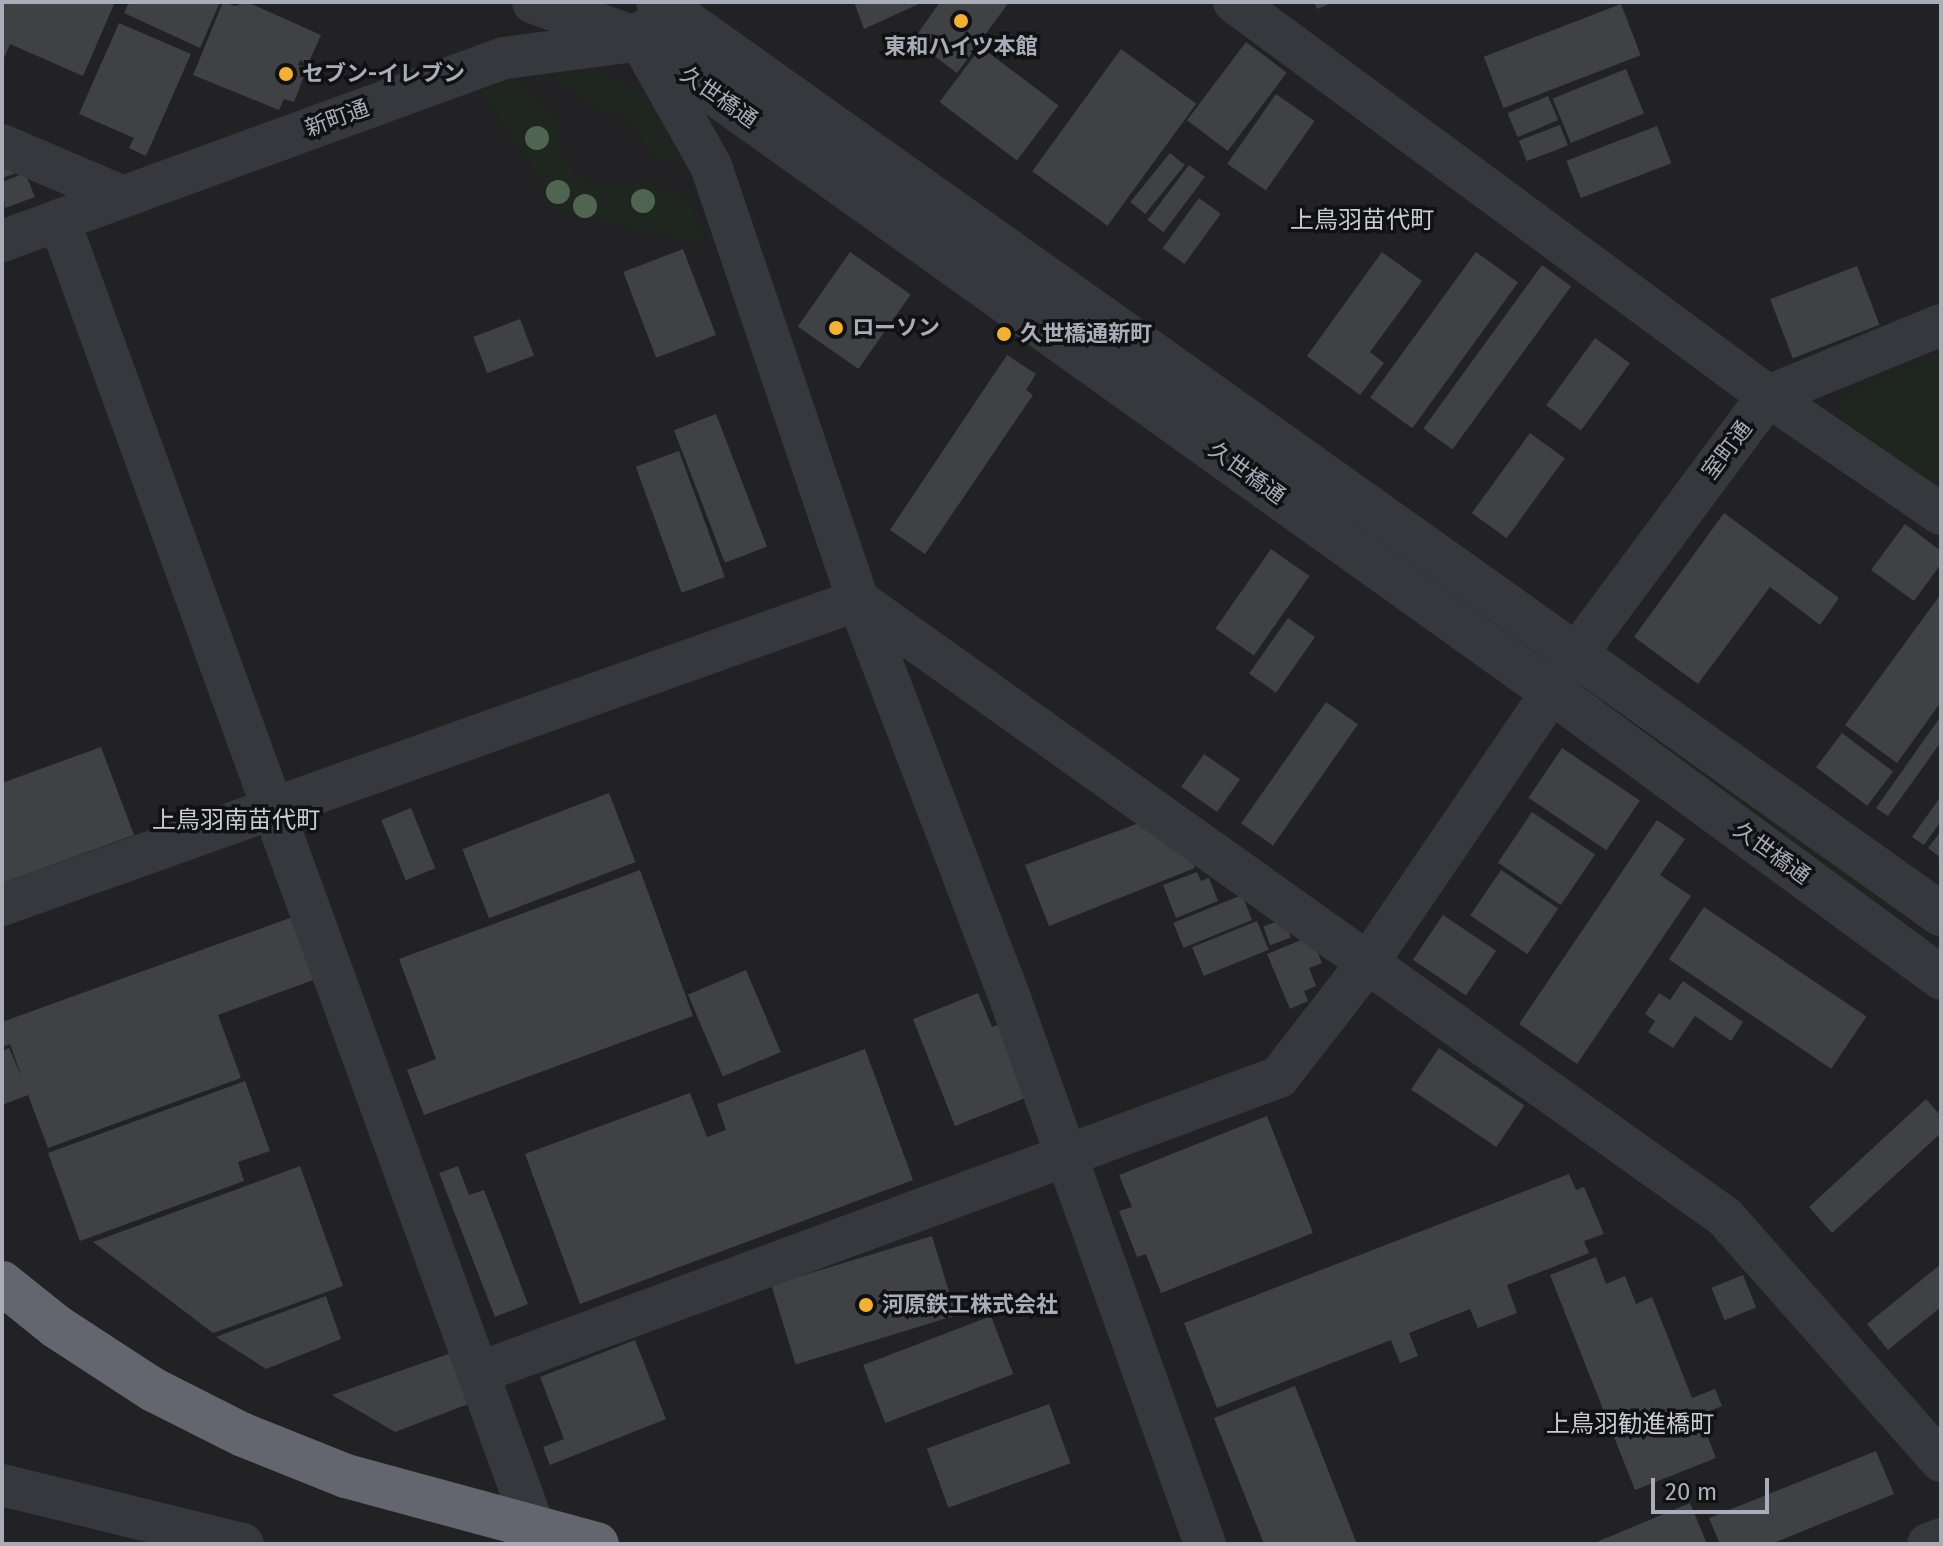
<!DOCTYPE html>
<meta charset="utf-8">
<style>
body{margin:0}
#map{position:relative;width:1943px;height:1546px;overflow:hidden;background:#161618;font-family:"Fira Sans","Noto Sans JP",sans-serif}
div>[style]{position:absolute}
[style*='--x']{left:calc(var(--x)*1px);top:calc(var(--y)*1px);width:calc(var(--w)*1px);rotate:calc(var(--a)*1deg)}
.built>*{inset:0;background:#222225;transform-origin:0 0}
.green>*{inset:0;background:#1e261f}
.building>*{inset:0;background:#404145;transform-origin:0 0}
.minor>*{height:42px;margin:-21px;padding:0 21px;transform-origin:21px;border-radius:21px;background:#37383d}
.tertiary>*{height:44px;margin:-22px;padding:0 22px;transform-origin:22px;border-radius:22px;background:#37383d}
.motorway-bridge>*{height:44px;margin:-22px;padding:0 22px;transform-origin:22px;border-radius:22px;background:#63666e}
.trees>*{width:24px;height:24px;margin:-12px;border-radius:50%;background:#506452}
.dots>*{width:22px;height:22px;translate:-50% -50%;box-sizing:border-box;border:4px solid #111113;border-radius:50%}
span{translate:-50% -50%;white-space:nowrap;text-align:center;line-height:1.15;-webkit-text-stroke:7px #111113;paint-order:stroke}
.poi-label{font-size:22px;color:#a8adb8;font-weight:700}
.left{translate:0 -50%;text-align:left}
.street-label{font-size:22px;color:#a8adb8}
.neighbourhood-label{font-size:24px;color:#c9ccd4}
.frame{position:absolute;inset:0;border:4px solid #a8adb8;pointer-events:none}
.scale{position:absolute;left:1651px;top:1478px;width:118px;height:36px;box-sizing:border-box;border:4px solid #a8adb8;border-top:0;padding-left:10px;font-size:24px;line-height:28px;white-space:nowrap;color:#a8adb8;-webkit-text-stroke:6px #111113;paint-order:stroke}
</style>
<div id="map">
<div class="built">
<i style="left:2px;top:2px;width:1939px;height:1542px"></i>
</div>
<div class="green">
<i style="clip-path:polygon(577px 60px,655px 98px,680px 164px,653px 155px,624px 117px,590px 106px,540px 67px)"></i>
<i style="clip-path:polygon(513px 77px,557px 115px,561px 150px,573px 173px,596px 184px,643px 180px,689px 198px,706px 245px,562px 213px,480px 91px)"></i>
<i style="clip-path:polygon(1941px 352px,1941px 495px,1837px 422px,1841px 396px)"></i>
<i style="clip-path:polygon(1663px 742px,1896px 903px,1891px 912px,1665px 748px)"></i>
</div>
<div class="building">
<i style="clip-path:polygon(2px 2px,115px 2px,83px 76px,10px 44px,2px 63px)"></i>
<i style="clip-path:polygon(129px 2px,220px 2px,200px 48px,124px 13px)"></i>
<i style="clip-path:polygon(223px 2px,235px 6px,247px 2px,321px 35px,308px 64px,300px 60px,298px 65px,307px 68px,294px 102px,284px 99px,279px 110px,193px 75px)"></i>
<i style="clip-path:polygon(854px 2px,923px 2px,864px 29px)"></i>
<i style="clip-path:polygon(940px 2px,1009px 2px,957px 73px,913px 40px)"></i>
<i style="clip-path:polygon(1314px 2px,1334px 2px,1317px 9px)"></i>
<i style="left:1621px;top:4px;width:55px;height:147px;rotate:69deg"></i>
<i style="clip-path:polygon(119px 23px,191px 54px,146px 156px,129px 148px,134px 138px,79px 114px)"></i>
<i style="left:1246px;top:42px;width:51px;height:98px;rotate:37deg"></i>
<i style="left:981px;top:47px;width:97px;height:69px;rotate:37deg"></i>
<i style="left:1121px;top:49px;width:93px;height:151px;rotate:36deg"></i>
<i style="left:1626px;top:69px;width:48px;height:79px;rotate:68deg"></i>
<i style="left:1276px;top:94px;width:47px;height:85px;rotate:35deg"></i>
<i style="left:1548px;top:96px;width:26px;height:44px;rotate:67deg"></i>
<i style="left:1560px;top:125px;width:22px;height:44px;rotate:69deg"></i>
<i style="left:1657px;top:126px;width:40px;height:97px;rotate:69deg"></i>
<i style="clip-path:polygon(2px 149px,24px 170px,2px 178px)"></i>
<i style="left:1170px;top:153px;width:19px;height:63px;rotate:39deg"></i>
<i style="left:1189px;top:165px;width:20px;height:69px;rotate:37deg"></i>
<i style="clip-path:polygon(25px 173px,35px 197px,5px 208px,2px 182px)"></i>
<i style="left:1199px;top:198px;width:27px;height:62px;rotate:36deg"></i>
<i style="left:683px;top:249px;width:92px;height:64px;rotate:69deg"></i>
<i style="left:850px;top:252px;width:74px;height:91px;rotate:35deg"></i>
<i style="clip-path:polygon(1382px 252px,1422px 281px,1370px 352px,1384px 363px,1360px 395px,1307px 356px)"></i>
<i style="left:1476px;top:252px;width:52px;height:180px;rotate:36deg"></i>
<i style="left:1542px;top:265px;width:36px;height:202px;rotate:36deg"></i>
<i style="left:1857px;top:266px;width:63px;height:93px;rotate:69deg"></i>
<i style="left:520px;top:319px;width:39px;height:50px;rotate:69deg"></i>
<i style="left:1595px;top:338px;width:43px;height:83px;rotate:36deg"></i>
<i style="clip-path:polygon(1007px 355px,1036px 374px,1026px 390px,1033px 395px,925px 554px,890px 530px)"></i>
<i style="left:716px;top:414px;width:142px;height:45px;rotate:69deg"></i>
<i style="left:1530px;top:433px;width:43px;height:99px;rotate:36deg"></i>
<i style="left:679px;top:451px;width:134px;height:46px;rotate:70deg"></i>
<i style="clip-path:polygon(1724px 513px,1839px 598px,1820px 625px,1770px 587px,1698px 684px,1634px 637px)"></i>
<i style="clip-path:polygon(1905px 524px,1941px 551px,1941px 564px,1914px 601px,1871px 570px)"></i>
<i style="left:1271px;top:549px;width:47px;height:97px;rotate:35deg"></i>
<i style="clip-path:polygon(1941px 594px,1941px 702px,1897px 763px,1845px 725px)"></i>
<i style="left:1288px;top:618px;width:33px;height:68px;rotate:35deg"></i>
<i style="left:1326px;top:702px;width:39px;height:148px;rotate:35deg"></i>
<i style="clip-path:polygon(1941px 716px,1941px 742px,1888px 816px,1876px 808px)"></i>
<i style="left:1842px;top:733px;width:64px;height:43px;rotate:37deg"></i>
<i style="clip-path:polygon(101px 747px,134px 835px,2px 883px,2px 783px)"></i>
<i style="left:1562px;top:748px;width:94px;height:60px;rotate:34deg"></i>
<i style="left:1204px;top:754px;width:44px;height:40px;rotate:35deg"></i>
<i style="left:609px;top:793px;width:74px;height:157px;rotate:69deg"></i>
<i style="clip-path:polygon(1941px 796px,1941px 821px,1924px 845px,1912px 837px)"></i>
<i style="left:411px;top:808px;width:65px;height:32px;rotate:68deg"></i>
<i style="left:1532px;top:812px;width:76px;height:61px;rotate:34deg"></i>
<i style="clip-path:polygon(1657px 820px,1685px 839px,1660px 875px,1691px 896px,1577px 1064px,1519px 1024px)"></i>
<i style="clip-path:polygon(1142px 822px,1187px 848px,1195px 868px,1049px 926px,1025px 865px)"></i>
<i style="clip-path:polygon(1941px 831px,1941px 858px,1928px 848px)"></i>
<i style="clip-path:polygon(640px 870px,693px 1016px,424px 1115px,407px 1070px,436px 1059px,399px 959px)"></i>
<i style="left:1501px;top:870px;width:69px;height:55px;rotate:34deg"></i>
<i style="clip-path:polygon(1197px 872px,1201px 881px,1209px 878px,1218px 901px,1176px 918px,1163px 885px)"></i>
<i style="left:1242px;top:895px;width:27px;height:74px;rotate:68deg"></i>
<i style="left:1704px;top:907px;width:196px;height:63px;rotate:34deg"></i>
<i style="clip-path:polygon(301px 914px,324px 976px,218px 1015px,241px 1078px,48px 1148px,28px 1095px,2px 1105px,2px 1051px,9px 1048px,22px 1078px,10px 1044px,2px 1047px,2px 1022px)"></i>
<i style="left:1443px;top:915px;width:64px;height:54px;rotate:34deg"></i>
<i style="left:1284px;top:919px;width:20px;height:22px;rotate:70deg"></i>
<i style="left:1257px;top:921px;width:31px;height:70px;rotate:68deg"></i>
<i style="clip-path:polygon(1311px 936px,1322px 963px,1309px 968px,1316px 986px,1304px 991px,1308px 1001px,1290px 1009px,1267px 954px)"></i>
<i style="left:746px;top:970px;width:89px;height:63px;rotate:67deg"></i>
<i style="clip-path:polygon(1683px 981px,1743px 1022px,1731px 1041px,1695px 1016px,1673px 1048px,1648px 1032px,1655px 1021px,1645px 1014px,1659px 993px,1670px 1000px)"></i>
<i style="clip-path:polygon(978px 993px,992px 1027px,999px 1025px,1028px 1097px,955px 1126px,913px 1019px)"></i>
<i style="left:1439px;top:1048px;width:103px;height:50px;rotate:34deg"></i>
<i style="clip-path:polygon(865px 1049px,913px 1180px,580px 1304px,525px 1154px,690px 1093px,707px 1137px,726px 1130px,717px 1104px)"></i>
<i style="clip-path:polygon(245px 1081px,270px 1151px,238px 1162px,244px 1181px,80px 1241px,48px 1153px)"></i>
<i style="clip-path:polygon(1926px 1099px,1941px 1116px,1941px 1133px,1832px 1233px,1809px 1207px)"></i>
<i style="clip-path:polygon(1267px 1116px,1313px 1233px,1161px 1293px,1146px 1254px,1137px 1257px,1119px 1211px,1132px 1207px,1119px 1175px)"></i>
<i style="clip-path:polygon(300px 1166px,343px 1286px,213px 1333px,93px 1242px)"></i>
<i style="clip-path:polygon(458px 1166px,469px 1195px,484px 1190px,528px 1304px,495px 1317px,439px 1173px)"></i>
<i style="clip-path:polygon(1569px 1174px,1576px 1190px,1584px 1187px,1604px 1234px,1584px 1241px,1589px 1253px,1507px 1285px,1517px 1313px,1478px 1328px,1470px 1309px,1409px 1333px,1418px 1356px,1400px 1363px,1391px 1340px,1217px 1408px,1184px 1323px)"></i>
<i style="left:932px;top:1236px;width:83px;height:168px;rotate:73deg"></i>
<i style="clip-path:polygon(1596px 1257px,1606px 1284px,1625px 1276px,1636px 1304px,1652px 1297px,1692px 1398px,1715px 1389px,1722px 1406px,1699px 1415px,1716px 1458px,1635px 1490px,1550px 1275px)"></i>
<i style="clip-path:polygon(1941px 1264px,1941px 1307px,1888px 1350px,1867px 1324px)"></i>
<i style="left:1743px;top:1275px;width:35px;height:34px;rotate:68deg"></i>
<i style="clip-path:polygon(326px 1296px,341px 1339px,266px 1369px,216px 1337px)"></i>
<i style="left:991px;top:1316px;width:62px;height:137px;rotate:69deg"></i>
<i style="clip-path:polygon(635px 1340px,666px 1419px,550px 1465px,543px 1447px,564px 1439px,540px 1377px)"></i>
<i style="clip-path:polygon(451px 1353px,471px 1403px,395px 1432px,332px 1395px)"></i>
<i style="clip-path:polygon(1295px 1386px,1357px 1544px,1264px 1544px,1214px 1418px)"></i>
<i style="left:1049px;top:1404px;width:63px;height:130px;rotate:70deg"></i>
<i style="clip-path:polygon(1876px 1451px,1894px 1494px,1771px 1544px,1720px 1544px,1709px 1518px)"></i>
<i style="clip-path:polygon(1690px 1503px,1707px 1544px,1592px 1544px)"></i>
</div>
<div class="minor">
<i style="--x:1234;--y:2;--w:664;--a:36.42"></i>
<i style="--x:1768;--y:396;--w:209;--a:34.3"></i>
<i style="--x:640;--y:40;--w:145;--a:60.6"></i>
<i style="--x:711;--y:166;--w:458;--a:71.3"></i>
<i style="--x:858;--y:600;--w:429;--a:69.1"></i>
<i style="--x:1011;--y:1001;--w:577;--a:70.34"></i>
<i style="--x:2;--y:145;--w:129;--a:23.2"></i>
<i style="--x:59;--y:220;--w:1409;--a:70.03"></i>
<i style="--x:2;--y:241;--w:534;--a:-20.03"></i>
<i style="--x:504;--y:58;--w:137;--a:-7.5"></i>
<i style="--x:640;--y:40;--w:10;--a:-66"></i>
<i style="--x:858;--y:600;--w:1064;--a:35.44"></i>
<i style="--x:1725;--y:1217;--w:326;--a:48.5"></i>
<i style="--x:2;--y:905;--w:909;--a:-19.61"></i>
<i style="--x:478;--y:1373;--w:854;--a:-20.28"></i>
<i style="--x:1279;--y:1077;--w:147;--a:-52.2"></i>
<i style="--x:1369;--y:961;--w:405;--a:-55.8"></i>
<i style="--x:1597;--y:626;--w:287;--a:-53.4"></i>
<i style="--x:1768;--y:396;--w:187;--a:-22.3"></i>
<i style="--x:2;--y:1485;--w:248;--a:13.8"></i>
<i style="--x:1928;--y:1544;--w:14;--a:-21"></i>
</div>
<div class="tertiary">
<i style="--x:534;--y:2;--w:113;--a:19.7"></i>
<i style="--x:640;--y:40;--w:1125;--a:35.56"></i>
<i style="--x:1555;--y:694;--w:479;--a:36.3"></i>
<i style="--x:658;--y:2;--w:1574;--a:35.41"></i>
</div>
<div class="motorway-bridge">
<i style="--x:2;--y:1283;--w:70;--a:38.7"></i>
<i style="--x:57;--y:1327;--w:113;--a:33.1"></i>
<i style="--x:152;--y:1389;--w:100;--a:26.8"></i>
<i style="--x:241;--y:1434;--w:113;--a:21.8"></i>
<i style="--x:346;--y:1476;--w:260;--a:15.2"></i>
</div>
<div class="trees">
<i style="left:537px;top:138px"></i>
<i style="left:558px;top:192px"></i>
<i style="left:643px;top:201px"></i>
<i style="left:585px;top:206px"></i>
</div>
<div class="dots">
<i style="left:961px;top:21px;background:#f2b134"></i>
<i style="left:286px;top:74px;background:#f2b134"></i>
<i style="left:836px;top:328px;background:#f2b134"></i>
<i style="left:1004px;top:334px;background:#f2b134"></i>
<i style="left:866px;top:1305px;background:#f2b134"></i>
</div>
<div class="poi-label">
<span style="left:961px;top:47px">東和ハイツ本館</span>
<span class="left" style="left:302px;top:74px">セブン-イレブン</span>
<span class="left" style="left:852px;top:328px">ローソン</span>
<span class="left" style="left:1020px;top:334px">久世橋通新町</span>
<span class="left" style="left:882px;top:1305px">河原鉄工株式会社</span>
</div>
<div class="street-label">
<span style="left:719px;top:97px;rotate:35deg">久世橋通</span>
<span style="left:337px;top:118px;rotate:-20deg">新町通</span>
<span style="left:1727px;top:450px;rotate:-53deg">室町通</span>
<span style="left:1247px;top:473px;rotate:36deg">久世橋通</span>
<span style="left:1772px;top:853px;rotate:36deg">久世橋通</span>
</div>
<div class="neighbourhood-label">
<span style="left:1362px;top:221px">上鳥羽苗代町</span>
<span style="left:236px;top:821px">上鳥羽南苗代町</span>
<span style="left:1630px;top:1425px">上鳥羽勧進橋町</span>
</div>
<div class="frame"></div>
<div class="scale">20 m</div>
</div>
